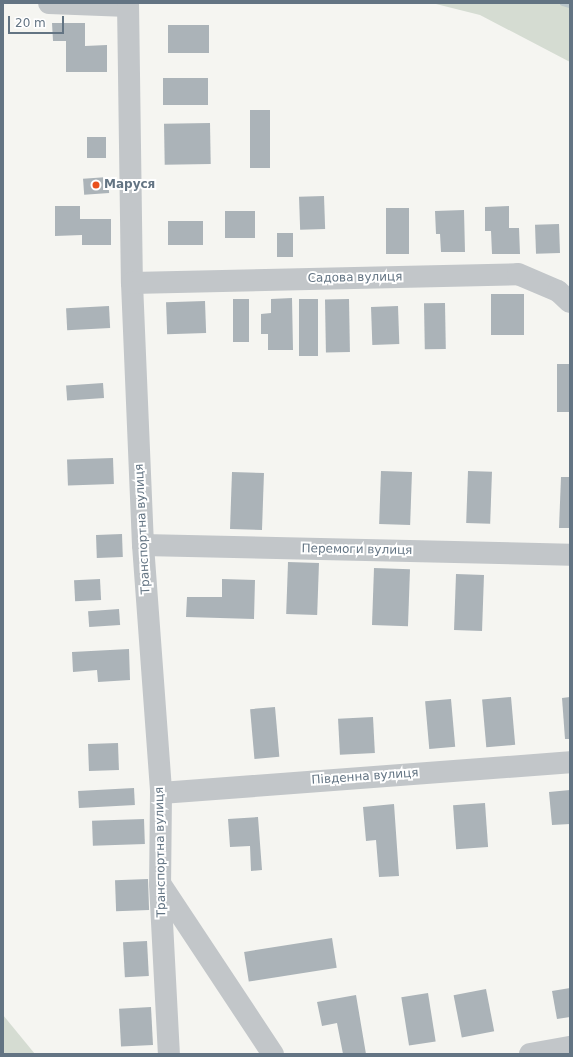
<!DOCTYPE html>
<meta charset="utf-8">
<style>
body{margin:0}
#map{position:relative;width:573px;height:1057px;overflow:hidden;background:#f5f5f1;font-family:"DejaVu Sans",sans-serif}
div>[style]{position:absolute}
[style*='--x']{left:calc(var(--x)*1px);top:calc(var(--y)*1px);width:calc(var(--w)*1px);rotate:calc(var(--a)*1deg)}
.green>*{inset:0;background:#d5dcd2}
.stream>*{height:5.5px;margin:-2.75px;padding:0 2.75px;transform-origin:2.75px;border-radius:2.75px;background:#bbc7cc}
.building>*{inset:0;background:#abb3b8;transform-origin:0 0}
.minor>*{height:22px;margin:-11px;padding:0 11px;transform-origin:11px;border-radius:11px;background:#c2c6c9}
.dots>*{width:11px;height:11px;translate:-50% -50%;box-sizing:border-box;border:2px solid #fff;border-radius:50%}
span{translate:-50% -50%;white-space:nowrap;text-align:center;line-height:1.15;-webkit-text-stroke:4px #fff;paint-order:stroke}
.poi-label{font-size:12px;color:#637483;font-weight:700}
.left{translate:0 -50%;text-align:left}
.street-label{font-size:12px;color:#637483}
.frame{position:absolute;inset:0;border:4px solid #637483;pointer-events:none}
.scale{position:absolute;left:8px;top:16px;width:56px;height:18px;box-sizing:border-box;border:2px solid #637483;border-top:0;padding-left:5px;font-size:12px;line-height:14px;white-space:nowrap;color:#637483;-webkit-text-stroke:3px #fff;paint-order:stroke}
</style>
<div id="map">
<div class="green">
<i style="clip-path:polygon(432px 3px,570px 3px,570px 62px,480px 15px)"></i>
<i style="clip-path:polygon(3px 1015px,35px 1054px,3px 1054px)"></i>
</div>
<div class="stream">
<i style="--x:563;--y:3;--w:7;--a:16"></i>
</div>
<div class="building">
<i style="clip-path:polygon(52px 23px,85px 23px,85px 46px,107px 45px,107px 72px,66px 72px,66px 41px,53px 41px)"></i>
<i style="left:168px;top:25px;width:41px;height:28px"></i>
<i style="left:163px;top:78px;width:45px;height:27px"></i>
<i style="left:250px;top:110px;width:20px;height:58px"></i>
<i style="left:210px;top:123px;width:41px;height:46px;rotate:89deg"></i>
<i style="left:87px;top:137px;width:19px;height:21px"></i>
<i style="left:108px;top:177px;width:16px;height:25px;rotate:86deg"></i>
<i style="left:324px;top:196px;width:33px;height:25px;rotate:88deg"></i>
<i style="clip-path:polygon(55px 206px,80px 206px,80px 219px,111px 219px,111px 245px,82px 245px,82px 235px,55px 236px)"></i>
<i style="clip-path:polygon(509px 206px,509px 228px,519px 228px,520px 254px,492px 254px,491px 231px,485px 231px,485px 207px)"></i>
<i style="left:386px;top:208px;width:23px;height:46px"></i>
<i style="clip-path:polygon(464px 210px,465px 252px,441px 252px,440px 234px,436px 234px,435px 211px)"></i>
<i style="left:225px;top:211px;width:30px;height:27px"></i>
<i style="left:168px;top:221px;width:35px;height:24px"></i>
<i style="left:559px;top:224px;width:29px;height:24px;rotate:88deg"></i>
<i style="left:277px;top:233px;width:16px;height:24px"></i>
<i style="left:524px;top:294px;width:41px;height:33px;rotate:90deg"></i>
<i style="clip-path:polygon(292px 298px,293px 350px,268px 350px,268px 334px,261px 334px,261px 314px,271px 313px,271px 299px)"></i>
<i style="left:233px;top:299px;width:16px;height:43px"></i>
<i style="left:299px;top:299px;width:19px;height:57px"></i>
<i style="left:349px;top:299px;width:53px;height:24px;rotate:89deg"></i>
<i style="left:205px;top:301px;width:32px;height:39px;rotate:88deg"></i>
<i style="left:445px;top:303px;width:46px;height:21px;rotate:89deg"></i>
<i style="left:109px;top:306px;width:22px;height:43px;rotate:87deg"></i>
<i style="left:398px;top:306px;width:38px;height:27px;rotate:88deg"></i>
<i style="left:557px;top:364px;width:13px;height:48px"></i>
<i style="left:103px;top:383px;width:15px;height:37px;rotate:86deg"></i>
<i style="left:113px;top:458px;width:26px;height:46px;rotate:88deg"></i>
<i style="left:381px;top:471px;width:31px;height:53px;rotate:2deg"></i>
<i style="left:468px;top:471px;width:24px;height:52px;rotate:2deg"></i>
<i style="left:232px;top:472px;width:32px;height:57px;rotate:2deg"></i>
<i style="clip-path:polygon(561px 477px,570px 477px,570px 528px,559px 528px)"></i>
<i style="left:122px;top:534px;width:23px;height:26px;rotate:88deg"></i>
<i style="left:288px;top:562px;width:31px;height:52px;rotate:2deg"></i>
<i style="left:374px;top:568px;width:36px;height:57px;rotate:2deg"></i>
<i style="left:456px;top:574px;width:28px;height:56px;rotate:2deg"></i>
<i style="left:100px;top:579px;width:21px;height:26px;rotate:87deg"></i>
<i style="clip-path:polygon(222px 579px,255px 580px,254px 619px,186px 617px,187px 597px,222px 597px)"></i>
<i style="left:119px;top:609px;width:16px;height:31px;rotate:86deg"></i>
<i style="clip-path:polygon(129px 649px,130px 680px,98px 682px,97px 670px,73px 672px,72px 652px)"></i>
<i style="left:511px;top:697px;width:48px;height:29px;rotate:85deg"></i>
<i style="clip-path:polygon(570px 697px,570px 739px,565px 739px,562px 698px)"></i>
<i style="left:451px;top:699px;width:48px;height:26px;rotate:85deg"></i>
<i style="left:275px;top:707px;width:50px;height:25px;rotate:85deg"></i>
<i style="left:373px;top:717px;width:36px;height:35px;rotate:87deg"></i>
<i style="left:118px;top:743px;width:27px;height:30px;rotate:88deg"></i>
<i style="left:134px;top:788px;width:17px;height:56px;rotate:87deg"></i>
<i style="clip-path:polygon(570px 790px,570px 824px,552px 825px,549px 792px)"></i>
<i style="left:485px;top:803px;width:44px;height:32px;rotate:86deg"></i>
<i style="clip-path:polygon(394px 804px,399px 876px,379px 877px,376px 840px,366px 841px,363px 807px)"></i>
<i style="clip-path:polygon(258px 817px,262px 870px,251px 871px,250px 846px,230px 847px,228px 819px)"></i>
<i style="left:144px;top:819px;width:25px;height:52px;rotate:88deg"></i>
<i style="left:148px;top:879px;width:31px;height:33px;rotate:88deg"></i>
<i style="left:332px;top:938px;width:30px;height:89px;rotate:81deg"></i>
<i style="left:147px;top:941px;width:35px;height:24px;rotate:87deg"></i>
<i style="clip-path:polygon(570px 988px,570px 1017px,557px 1019px,552px 991px)"></i>
<i style="left:486px;top:989px;width:43px;height:33px;rotate:79deg"></i>
<i style="left:428px;top:993px;width:49px;height:27px;rotate:81deg"></i>
<i style="clip-path:polygon(356px 995px,366px 1054px,343px 1054px,337px 1023px,322px 1026px,317px 1002px)"></i>
<i style="left:151px;top:1007px;width:38px;height:32px;rotate:87deg"></i>
</div>
<div class="minor">
<i style="--x:49;--y:3;--w:79;--a:2.2"></i>
<i style="--x:128;--y:3;--w:280;--a:89.2"></i>
<i style="--x:132;--y:283;--w:262;--a:87.6"></i>
<i style="--x:143;--y:545;--w:249;--a:85.8"></i>
<i style="--x:161;--y:793;--w:91;--a:90.6"></i>
<i style="--x:160;--y:884;--w:170;--a:87"></i>
<i style="--x:132;--y:283;--w:386;--a:-1.3"></i>
<i style="--x:518;--y:274;--w:43;--a:23"></i>
<i style="--x:558;--y:291;--w:16;--a:43"></i>
<i style="--x:143;--y:545;--w:427;--a:1.3"></i>
<i style="--x:161;--y:793;--w:410;--a:-4.3"></i>
<i style="--x:161;--y:885;--w:203;--a:56.5"></i>
<i style="--x:530;--y:1054;--w:41;--a:-9.9"></i>
</div>
<div class="dots">
<i style="left:96px;top:185px;background:#e9511d"></i>
</div>
<div class="poi-label">
<span class="left" style="left:104px;top:185px">Маруся</span>
</div>
<div class="street-label">
<span style="left:355px;top:278px;rotate:-1deg">Садова вулиця</span>
<span style="left:143px;top:529px;rotate:-93deg">Транспортна вулиця</span>
<span style="left:357px;top:550px;rotate:1deg">Перемоги вулиця</span>
<span style="left:365px;top:777px;rotate:-4deg">Південна вулиця</span>
<span style="left:161px;top:852px;rotate:-91deg">Транспортна вулиця</span>
</div>
<div class="frame"></div>
<div class="scale">20 m</div>
</div>
